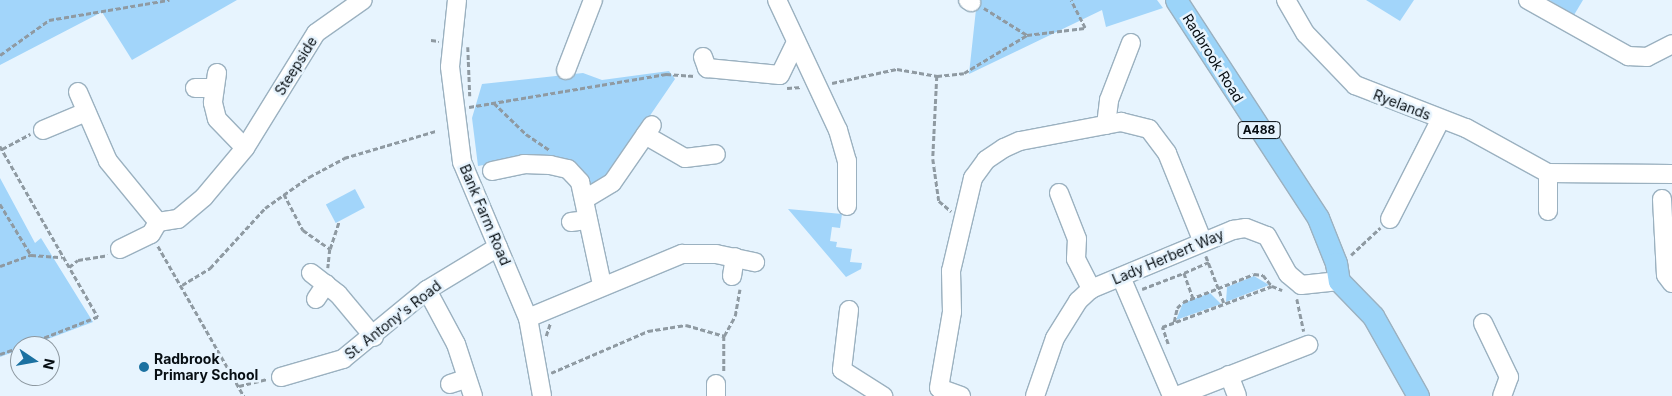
<!DOCTYPE html>
<style>
body{margin:0}
#map{position:relative;width:1672px;height:396px;overflow:hidden;background:#e7f4fe;font-family:Inter,sans-serif}
div>[style]{position:absolute}
[style*='--x']{left:calc(var(--x)*1px);top:calc(var(--y)*1px);width:calc(var(--w)*1px);rotate:calc(var(--a)*1deg)}
.green>*{inset:0;background:#a2d5fa;transform-origin:0 0}
.path>*{height:2.5px;margin-top:-1.25px;transform-origin:0;background:repeating-linear-gradient(90deg,#8f9aa2 0 5px,transparent 0 7.5px)}
.roads{filter:drop-shadow(1px 0 #9bb1c0) drop-shadow(-1px 0 #9bb1c0) drop-shadow(0 1px #9bb1c0) drop-shadow(0 -1px #9bb1c0)}
.minor>*{height:18px;margin:-9px;padding:0 9px;transform-origin:9px;border-radius:9px;background:#fff}
.major>*{height:21px;margin:-10.5px;padding:0 10.5px;transform-origin:10.5px;border-radius:10.5px;background:#9bd4f9}
.dots>*{width:14px;height:14px;translate:-50% -50%;box-sizing:border-box;border:2px solid #e7f4fe;border-radius:50%}
span{translate:-50% -50%;white-space:nowrap;text-align:center;line-height:1.15;-webkit-text-stroke:5px #e7f4fe;paint-order:stroke}
.shield-label span{padding:1px 4px;background:#e7f4fe;border:1px solid;border-radius:4px;-webkit-text-stroke-width:0}
.shield-label{font-size:12px;color:#070e13;font-weight:700}
.street-label{font-size:14px;color:#070e13}
.poi-label{font-size:14px;color:#070e13;font-weight:700}
.left{translate:0 -50%;text-align:left}
.north{position:absolute;left:10px;top:336px;width:50px;height:50px;box-sizing:border-box;background:#e7f4fe;border:1px solid #8d98a0;border-radius:50%;rotate:102deg;font-size:14px;font-weight:700;line-height:20px;text-align:center;color:#070e13}
.north::after{content:'';display:block;margin:auto;width:18px;height:22px;background:#1b71a1;clip-path:polygon(50% 0,100% 100%,50% 72%,0 100%)}
</style>
<div id="map">
<div class="green">
<i style="clip-path:polygon(0 0,237px 0,132px 60px,102px 12px,0 65px)"></i>
<i style="clip-path:polygon(977px 0,1157px 0,1163px 8px,1106px 27px,1102px 10px,969px 74px)"></i>
<i style="clip-path:polygon(1366px 0,1414px 0,1400px 21px)"></i>
<i style="clip-path:polygon(1549px 0,1583px 0,1574px 15px)"></i>
<i style="clip-path:polygon(669px 71px,675px 79px,610px 174px,589px 187px,526px 157px,478px 166px,472px 118px,482px 84px,583px 73px,602px 80px)"></i>
<i style="clip-path:polygon(0 178px,35px 243px,41px 238px,93px 322px,0 357px)"></i>
<i style="left:355px;top:189px;width:21px;height:33px;rotate:62deg"></i>
<i style="clip-path:polygon(788px 209px,842px 214px,840px 228px,832px 227px,830px 241px,837px 242px,836px 247px,852px 249px,850px 262px,862px 263px,861px 269px,846px 277px)"></i>
<i style="clip-path:polygon(1254px 276px,1269px 285px,1226px 302px,1227px 287px)"></i>
<i style="clip-path:polygon(1210px 293px,1221px 304px,1176px 320px,1183px 303px)"></i>
</div>
<div class="path">
<i style="--x:984;--y:8;--w:51;--a:32.1"></i>
<i style="--x:431;--y:40;--w:8;--a:7"></i>
<i style="--x:468;--y:47;--w:49;--a:87.7"></i>
<i style="--x:0;--y:55;--w:60;--a:-35.5"></i>
<i style="--x:49;--y:20;--w:122;--a:-9.5"></i>
<i style="--x:937;--y:76;--w:83;--a:92.8"></i>
<i style="--x:933;--y:159;--w:42;--a:81.9"></i>
<i style="--x:939;--y:201;--w:16;--a:40"></i>
<i style="--x:832;--y:83;--w:66;--a:-12.2"></i>
<i style="--x:897;--y:69;--w:41;--a:9.9"></i>
<i style="--x:937;--y:76;--w:27;--a:-6"></i>
<i style="--x:964;--y:73;--w:74;--a:-31.1"></i>
<i style="--x:1027;--y:35;--w:58;--a:-6.9"></i>
<i style="--x:1085;--y:28;--w:31;--a:-117"></i>
<i style="--x:787;--y:88;--w:15;--a:-4"></i>
<i style="--x:494;--y:103;--w:45;--a:44.1"></i>
<i style="--x:526;--y:134;--w:29;--a:34"></i>
<i style="--x:469;--y:107;--w:200;--a:-9.5"></i>
<i style="--x:666;--y:74;--w:29;--a:4"></i>
<i style="--x:0;--y:146;--w:197;--a:60.2"></i>
<i style="--x:98;--y:317;--w:79;--a:158.6"></i>
<i style="--x:2;--y:149;--w:32;--a:-28"></i>
<i style="--x:284;--y:194;--w:41;--a:62.2"></i>
<i style="--x:303;--y:230;--w:33;--a:35"></i>
<i style="--x:330;--y:249;--w:19;--a:96"></i>
<i style="--x:0;--y:204;--w:60;--a:58.7"></i>
<i style="--x:31;--y:255;--w:31;--a:4"></i>
<i style="--x:158;--y:246;--w:173;--a:60.2"></i>
<i style="--x:330;--y:249;--w:28;--a:-72"></i>
<i style="--x:1351;--y:255;--w:40;--a:-43"></i>
<i style="--x:1206;--y:256;--w:50;--a:69"></i>
<i style="--x:0;--y:266;--w:33;--a:-20"></i>
<i style="--x:69;--y:267;--w:11;--a:-38"></i>
<i style="--x:78;--y:260;--w:30;--a:-9"></i>
<i style="--x:1184;--y:273;--w:27;--a:-24"></i>
<i style="--x:182;--y:285;--w:33;--a:-31"></i>
<i style="--x:210;--y:268;--w:81;--a:-47.5"></i>
<i style="--x:265;--y:208;--w:54;--a:-35.2"></i>
<i style="--x:309;--y:177;--w:40;--a:-28"></i>
<i style="--x:344;--y:158;--w:96;--a:-16.4"></i>
<i style="--x:1142;--y:289;--w:45;--a:-20.9"></i>
<i style="--x:1184;--y:273;--w:27;--a:70"></i>
<i style="--x:1297;--y:299;--w:33;--a:78"></i>
<i style="--x:1174;--y:322;--w:14;--a:-78"></i>
<i style="--x:1177;--y:308;--w:8;--a:-45"></i>
<i style="--x:1183;--y:302;--w:76;--a:-21.5"></i>
<i style="--x:1254;--y:274;--w:9;--a:6"></i>
<i style="--x:1263;--y:275;--w:14;--a:51"></i>
<i style="--x:546;--y:336;--w:13;--a:-72"></i>
<i style="--x:724;--y:336;--w:23;--a:-61"></i>
<i style="--x:735;--y:316;--w:27;--a:-80"></i>
<i style="--x:1168;--y:344;--w:18;--a:-109"></i>
<i style="--x:1162;--y:327;--w:117;--a:-20.4"></i>
<i style="--x:1272;--y:286;--w:11;--a:22"></i>
<i style="--x:0;--y:354;--w:21;--a:-19"></i>
<i style="--x:551;--y:373;--w:106;--a:-23.4"></i>
<i style="--x:648;--y:331;--w:38;--a:-9"></i>
<i style="--x:686;--y:325;--w:40;--a:16"></i>
<i style="--x:724;--y:336;--w:36;--a:90"></i>
<i style="--x:239;--y:386;--w:29;--a:-14"></i>
</div>
<div class="roads">
<div class="minor">
<i style="--x:457;--y:0;--w:67;--a:96"></i>
<i style="--x:450;--y:67;--w:96;--a:82.8"></i>
<i style="--x:462;--y:162;--w:169;--a:67.1"></i>
<i style="--x:528;--y:318;--w:79;--a:79.8"></i>
<i style="--x:777;--y:0;--w:144;--a:64.9"></i>
<i style="--x:838;--y:130;--w:32;--a:74"></i>
<i style="--x:847;--y:161;--w:45;--a:90"></i>
<i style="--x:968;--y:0;--w:4;--a:34"></i>
<i style="--x:1286;--y:0;--w:39;--a:60"></i>
<i style="--x:1306;--y:34;--w:71;--a:46.1"></i>
<i style="--x:1355;--y:85;--w:119;--a:21.2"></i>
<i style="--x:1466;--y:128;--w:94;--a:28.8"></i>
<i style="--x:1548;--y:173;--w:124;--a:0.5"></i>
<i style="--x:1528;--y:0;--w:115;--a:29.2"></i>
<i style="--x:1628;--y:56;--w:19;--a:3"></i>
<i style="--x:1647;--y:57;--w:28;--a:-27"></i>
<i style="--x:703;--y:57;--w:12;--a:70"></i>
<i style="--x:707;--y:68;--w:73;--a:5.5"></i>
<i style="--x:780;--y:75;--w:37;--a:-64"></i>
<i style="--x:566;--y:70;--w:75;--a:-68.9"></i>
<i style="--x:217;--y:73;--w:30;--a:98"></i>
<i style="--x:213;--y:103;--w:16;--a:76"></i>
<i style="--x:217;--y:119;--w:40;--a:46"></i>
<i style="--x:195;--y:88;--w:19;--a:0"></i>
<i style="--x:78;--y:92;--w:75;--a:66.5"></i>
<i style="--x:108;--y:161;--w:79;--a:50.7"></i>
<i style="--x:1106;--y:125;--w:25;--a:-83"></i>
<i style="--x:1109;--y:100;--w:61;--a:-68.9"></i>
<i style="--x:43;--y:130;--w:47;--a:-22.7"></i>
<i style="--x:645;--y:135;--w:46;--a:29.9"></i>
<i style="--x:685;--y:158;--w:31;--a:-7"></i>
<i style="--x:492;--y:171;--w:33;--a:-12"></i>
<i style="--x:524;--y:164;--w:26;--a:2"></i>
<i style="--x:550;--y:165;--w:18;--a:13"></i>
<i style="--x:568;--y:169;--w:18;--a:47"></i>
<i style="--x:580;--y:182;--w:105;--a:77.9"></i>
<i style="--x:1548;--y:173;--w:38;--a:90"></i>
<i style="--x:1059;--y:193;--w:49;--a:68.6"></i>
<i style="--x:1077;--y:239;--w:20;--a:93"></i>
<i style="--x:1076;--y:259;--w:34;--a:63"></i>
<i style="--x:585;--y:199;--w:31;--a:-31"></i>
<i style="--x:612;--y:183;--w:70;--a:-55.4"></i>
<i style="--x:1662;--y:199;--w:76;--a:87"></i>
<i style="--x:1666;--y:275;--w:10;--a:53"></i>
<i style="--x:1390;--y:219;--w:112;--a:-63"></i>
<i style="--x:571;--y:222;--w:17;--a:-7"></i>
<i style="--x:120;--y:249;--w:34;--a:-26"></i>
<i style="--x:151;--y:234;--w:14;--a:-60"></i>
<i style="--x:158;--y:222;--w:20;--a:-9"></i>
<i style="--x:178;--y:219;--w:34;--a:-40"></i>
<i style="--x:204;--y:197;--w:64;--a:-50.1"></i>
<i style="--x:245;--y:148;--w:135;--a:-58.3"></i>
<i style="--x:316;--y:33;--w:57;--a:-35.1"></i>
<i style="--x:311;--y:273;--w:34;--a:38"></i>
<i style="--x:338;--y:294;--w:56;--a:50.1"></i>
<i style="--x:732;--y:276;--w:19;--a:-81"></i>
<i style="--x:1121;--y:277;--w:129;--a:66.8"></i>
<i style="--x:427;--y:290;--w:61;--a:61.8"></i>
<i style="--x:456;--y:344;--w:55;--a:71.9"></i>
<i style="--x:316;--y:299;--w:18;--a:-56"></i>
<i style="--x:849;--y:310;--w:60;--a:96.7"></i>
<i style="--x:842;--y:370;--w:49;--a:32.4"></i>
<i style="--x:528;--y:318;--w:167;--a:-22.6"></i>
<i style="--x:682;--y:254;--w:34;--a:0"></i>
<i style="--x:716;--y:254;--w:40;--a:12"></i>
<i style="--x:1483;--y:323;--w:60;--a:64.3"></i>
<i style="--x:1509;--y:377;--w:20;--a:110"></i>
<i style="--x:1229;--y:375;--w:22;--a:69"></i>
<i style="--x:281;--y:377;--w:65;--a:-16.2"></i>
<i style="--x:343;--y:359;--w:109;--a:-39.4"></i>
<i style="--x:427;--y:290;--w:83;--a:-31.2"></i>
<i style="--x:450;--y:384;--w:16;--a:-18"></i>
<i style="--x:716;--y:384;--w:12;--a:90"></i>
<i style="--x:961;--y:396;--w:23;--a:-160"></i>
<i style="--x:939;--y:388;--w:77;--a:-80.3"></i>
<i style="--x:952;--y:312;--w:41;--a:-91.4"></i>
<i style="--x:951;--y:271;--w:96;--a:-76.7"></i>
<i style="--x:973;--y:178;--w:22;--a:-54"></i>
<i style="--x:986;--y:160;--w:22;--a:-34"></i>
<i style="--x:1004;--y:148;--w:17;--a:-24"></i>
<i style="--x:1020;--y:141;--w:103;--a:-10.7"></i>
<i style="--x:1121;--y:122;--w:29;--a:14"></i>
<i style="--x:1149;--y:129;--w:30;--a:53"></i>
<i style="--x:1167;--y:153;--w:96;--a:68"></i>
<i style="--x:1035;--y:396;--w:61;--a:-71"></i>
<i style="--x:1055;--y:338;--w:44;--a:-58.1"></i>
<i style="--x:1078;--y:301;--w:18;--a:-43"></i>
<i style="--x:1091;--y:289;--w:154;--a:-22.6"></i>
<i style="--x:1233;--y:230;--w:13;--a:-9"></i>
<i style="--x:1246;--y:228;--w:22;--a:21"></i>
<i style="--x:1267;--y:236;--w:43;--a:61.1"></i>
<i style="--x:1288;--y:274;--w:17;--a:40"></i>
<i style="--x:1301;--y:285;--w:38;--a:-6"></i>
<i style="--x:1177;--y:396;--w:141;--a:-21.3"></i>
</div>
<div class="major">
<i style="--x:1176;--y:0;--w:260;--a:56.9"></i>
<i style="--x:1318;--y:218;--w:48;--a:68.2"></i>
<i style="--x:1336;--y:263;--w:18;--a:81"></i>
<i style="--x:1339;--y:281;--w:49;--a:45.8"></i>
<i style="--x:1373;--y:316;--w:92;--a:60.6"></i>
</div>
</div>
<div class="dots">
<i style="left:144px;top:367px;background:#1b71a1"></i>
</div>
<div class="shield-label">
<span style="left:1259px;top:130px">A488</span>
</div>
<div class="street-label">
<span style="left:1213px;top:58px;rotate:58deg">Radbrook Road</span>
<span style="left:296px;top:66px;rotate:-58deg">Steepside</span>
<span style="left:1402px;top:105px;rotate:21deg">Ryelands</span>
<span style="left:485px;top:215px;rotate:67deg">Bank Farm Road</span>
<span style="left:1168px;top:257px;rotate:-23deg">Lady Herbert Way</span>
<span style="left:393px;top:320px;rotate:-38deg">St. Antony's Road</span>
</div>
<div class="poi-label">
<span class="left" style="left:154px;top:367px">Radbrook<br>Primary School</span>
</div>
<div class="north">N</div>
</div>
